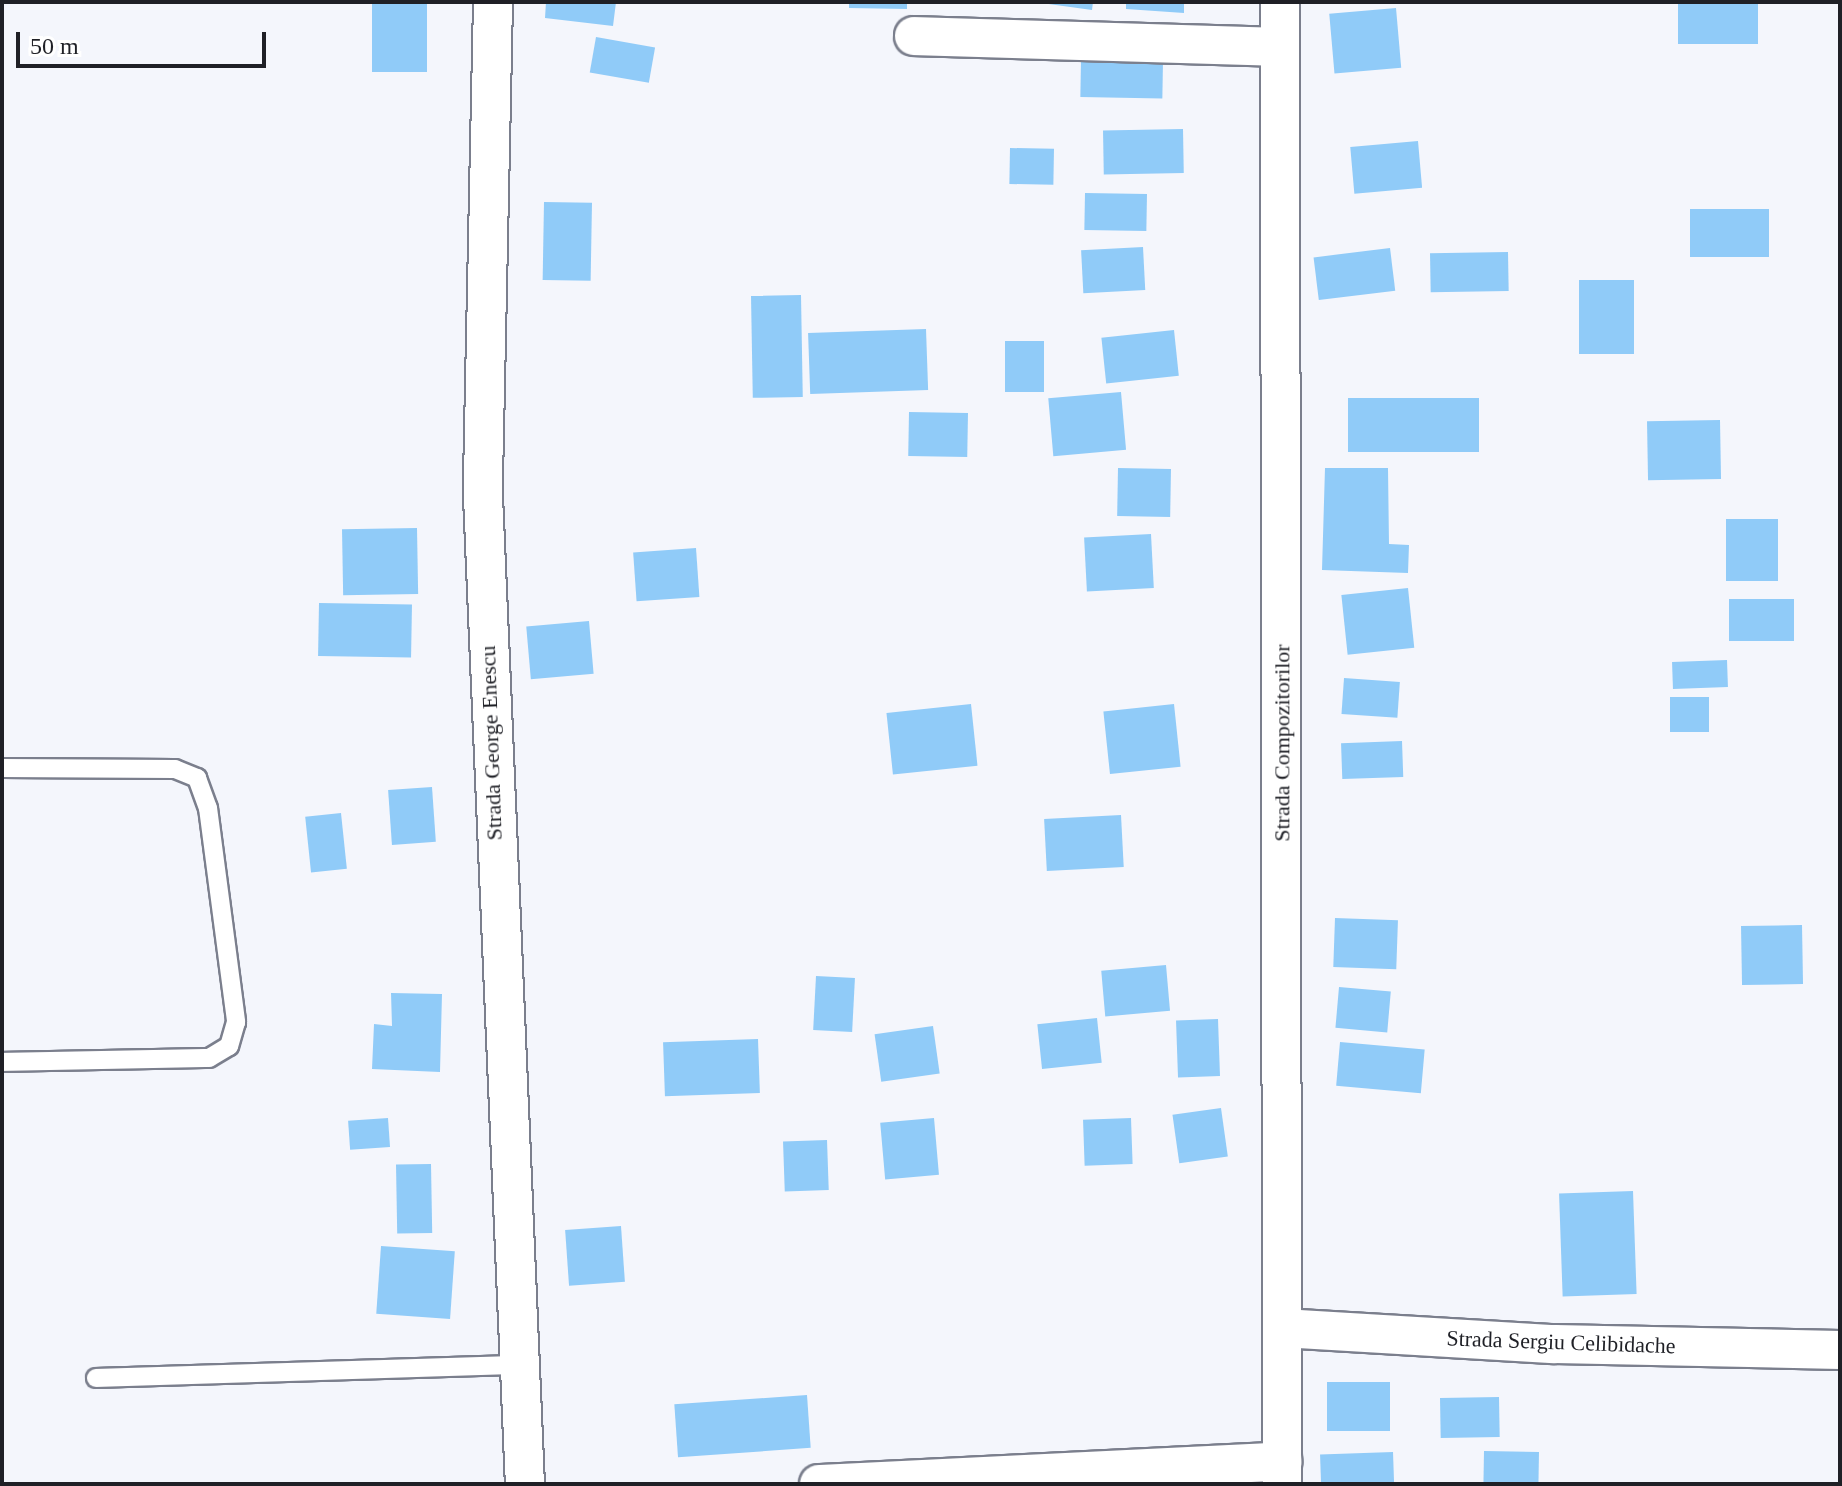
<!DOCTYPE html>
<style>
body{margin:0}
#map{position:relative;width:1842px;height:1486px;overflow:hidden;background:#f4f6fc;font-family:Georgia,serif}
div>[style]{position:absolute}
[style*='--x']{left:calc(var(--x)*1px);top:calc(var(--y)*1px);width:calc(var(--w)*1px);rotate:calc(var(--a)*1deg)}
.building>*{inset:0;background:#90cbf8;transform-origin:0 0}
.roads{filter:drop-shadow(2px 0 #7b7f8d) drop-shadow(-2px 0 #7b7f8d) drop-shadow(0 2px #7b7f8d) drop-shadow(0 -2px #7b7f8d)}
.service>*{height:18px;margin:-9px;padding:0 9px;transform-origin:9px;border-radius:9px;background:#fff}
.minor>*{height:38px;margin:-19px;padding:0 19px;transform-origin:19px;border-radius:19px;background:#fff}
span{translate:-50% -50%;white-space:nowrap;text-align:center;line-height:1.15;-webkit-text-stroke:8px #fff;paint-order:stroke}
.street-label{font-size:22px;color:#1f2026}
.frame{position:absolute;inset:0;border:4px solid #1f2026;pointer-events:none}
.scale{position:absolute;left:16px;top:32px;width:250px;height:36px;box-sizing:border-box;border:4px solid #1f2026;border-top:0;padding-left:10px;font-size:24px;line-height:28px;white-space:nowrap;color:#1f2026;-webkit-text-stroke:6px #fff;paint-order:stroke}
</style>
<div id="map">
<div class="building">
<i style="left:372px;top:2px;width:55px;height:70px"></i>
<i style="clip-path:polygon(546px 2px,616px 2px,613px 26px,545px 18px)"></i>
<i style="clip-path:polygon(849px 2px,907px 2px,907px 9px,849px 8px)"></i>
<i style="clip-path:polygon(1034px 2px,1093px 2px,1092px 10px)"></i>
<i style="clip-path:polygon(1126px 2px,1184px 2px,1184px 13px,1126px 9px)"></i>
<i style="left:1678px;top:2px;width:80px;height:42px"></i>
<i style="left:1396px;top:8px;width:60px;height:67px;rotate:85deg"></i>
<i style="left:596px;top:37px;width:60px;height:36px;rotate:10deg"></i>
<i style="left:1081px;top:60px;width:82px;height:37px;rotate:1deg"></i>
<i style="left:1183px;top:129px;width:44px;height:80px;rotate:89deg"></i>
<i style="left:1418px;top:141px;width:47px;height:68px;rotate:85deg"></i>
<i style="left:1010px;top:148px;width:44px;height:36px;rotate:1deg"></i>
<i style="left:1085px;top:193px;width:62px;height:37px;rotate:1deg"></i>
<i style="left:544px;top:202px;width:48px;height:78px;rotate:1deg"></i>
<i style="left:1690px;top:209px;width:79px;height:48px"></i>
<i style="left:1143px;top:247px;width:43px;height:62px;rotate:87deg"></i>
<i style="left:1390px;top:248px;width:43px;height:77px;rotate:83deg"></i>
<i style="left:1508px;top:252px;width:39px;height:78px;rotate:89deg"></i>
<i style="left:1579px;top:280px;width:55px;height:74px"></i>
<i style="left:801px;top:295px;width:102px;height:50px;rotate:89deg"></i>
<i style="left:926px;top:329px;width:61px;height:118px;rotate:88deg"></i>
<i style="left:1174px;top:330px;width:46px;height:73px;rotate:84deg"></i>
<i style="left:1044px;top:341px;width:51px;height:39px;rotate:90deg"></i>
<i style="left:1121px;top:392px;width:58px;height:73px;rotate:85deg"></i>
<i style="left:1348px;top:398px;width:131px;height:54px"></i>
<i style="left:909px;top:412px;width:59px;height:44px;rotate:1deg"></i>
<i style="left:1720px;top:420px;width:59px;height:73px;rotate:89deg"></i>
<i style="left:1118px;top:468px;width:53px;height:48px;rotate:1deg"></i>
<i style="clip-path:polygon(1325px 468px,1388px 468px,1389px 544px,1409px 545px,1408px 573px,1322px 570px)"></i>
<i style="left:1726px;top:519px;width:52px;height:62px"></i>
<i style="left:417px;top:528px;width:66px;height:75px;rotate:89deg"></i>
<i style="left:1151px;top:534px;width:54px;height:67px;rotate:87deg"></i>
<i style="left:696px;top:548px;width:49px;height:63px;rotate:86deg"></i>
<i style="left:1408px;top:588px;width:60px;height:67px;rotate:84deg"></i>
<i style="left:1729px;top:599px;width:65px;height:42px"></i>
<i style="left:319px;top:603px;width:93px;height:53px;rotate:1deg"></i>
<i style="left:589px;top:621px;width:53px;height:63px;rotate:85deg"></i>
<i style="left:1727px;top:660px;width:27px;height:55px;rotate:88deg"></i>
<i style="left:1344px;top:678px;width:56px;height:36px;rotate:4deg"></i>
<i style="left:1670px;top:697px;width:39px;height:35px"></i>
<i style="left:971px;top:704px;width:62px;height:85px;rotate:84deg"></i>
<i style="left:1174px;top:704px;width:63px;height:71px;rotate:84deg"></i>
<i style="left:1402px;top:741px;width:36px;height:61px;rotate:88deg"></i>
<i style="left:432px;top:787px;width:55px;height:44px;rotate:86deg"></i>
<i style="left:341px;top:813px;width:56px;height:36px;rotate:84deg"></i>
<i style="left:1121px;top:815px;width:52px;height:77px;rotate:87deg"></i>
<i style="left:1335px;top:918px;width:63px;height:49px;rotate:2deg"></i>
<i style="left:1802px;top:925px;width:59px;height:61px;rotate:89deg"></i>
<i style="left:1166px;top:965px;width:46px;height:65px;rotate:85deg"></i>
<i style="left:816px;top:976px;width:39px;height:54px;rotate:3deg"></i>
<i style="left:1339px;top:987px;width:52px;height:41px;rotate:5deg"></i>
<i style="clip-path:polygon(391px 993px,442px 994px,440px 1072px,372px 1069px,374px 1024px,392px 1026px)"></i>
<i style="left:1097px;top:1018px;width:45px;height:60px;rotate:84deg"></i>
<i style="left:1218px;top:1019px;width:57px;height:42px;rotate:88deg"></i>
<i style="left:933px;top:1026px;width:48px;height:59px;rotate:82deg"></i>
<i style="left:758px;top:1039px;width:54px;height:95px;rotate:88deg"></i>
<i style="left:1340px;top:1042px;width:85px;height:44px;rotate:5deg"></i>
<i style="left:1221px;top:1108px;width:49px;height:49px;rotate:82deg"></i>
<i style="left:388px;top:1118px;width:29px;height:40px;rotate:86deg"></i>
<i style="left:934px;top:1118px;width:57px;height:54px;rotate:85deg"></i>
<i style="left:1131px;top:1118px;width:46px;height:48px;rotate:88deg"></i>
<i style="left:827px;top:1140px;width:50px;height:44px;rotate:88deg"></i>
<i style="left:431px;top:1164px;width:69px;height:35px;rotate:89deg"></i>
<i style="left:1633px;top:1191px;width:103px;height:74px;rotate:88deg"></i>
<i style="left:621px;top:1226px;width:56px;height:56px;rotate:86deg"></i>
<i style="left:381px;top:1246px;width:74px;height:68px;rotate:4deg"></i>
<i style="left:1327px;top:1382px;width:63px;height:49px"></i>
<i style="left:807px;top:1395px;width:53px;height:133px;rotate:86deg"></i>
<i style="left:1499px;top:1397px;width:40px;height:59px;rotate:89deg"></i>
<i style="left:1484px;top:1451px;width:55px;height:33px;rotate:1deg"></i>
<i style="left:1393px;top:1452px;width:32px;height:73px;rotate:88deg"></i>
</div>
<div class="roads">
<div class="service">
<i style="--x:2;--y:768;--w:173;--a:0.3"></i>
<i style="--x:175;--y:769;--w:24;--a:22"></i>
<i style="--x:197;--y:778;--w:32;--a:70"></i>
<i style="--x:208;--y:808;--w:216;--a:82.5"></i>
<i style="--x:236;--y:1022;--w:25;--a:106"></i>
<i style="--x:229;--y:1046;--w:23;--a:149"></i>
<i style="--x:209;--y:1058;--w:207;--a:178.9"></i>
<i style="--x:96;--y:1378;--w:424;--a:-1.8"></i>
</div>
<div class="minor">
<i style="--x:493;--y:2;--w:494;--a:91.2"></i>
<i style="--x:483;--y:496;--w:989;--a:87.57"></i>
<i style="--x:1280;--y:2;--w:1482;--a:89.92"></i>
<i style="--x:914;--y:36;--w:366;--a:1.7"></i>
<i style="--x:1282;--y:1328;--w:273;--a:3.4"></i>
<i style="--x:1555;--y:1344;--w:285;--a:1.2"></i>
<i style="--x:819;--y:1484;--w:464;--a:-2.8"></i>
</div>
</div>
<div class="street-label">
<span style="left:491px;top:743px;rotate:-92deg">Strada George Enescu</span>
<span style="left:1282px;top:743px;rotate:-90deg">Strada Compozitorilor</span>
<span style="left:1561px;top:1342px;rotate:2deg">Strada Sergiu Celibidache</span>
</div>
<div class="frame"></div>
<div class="scale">50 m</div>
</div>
